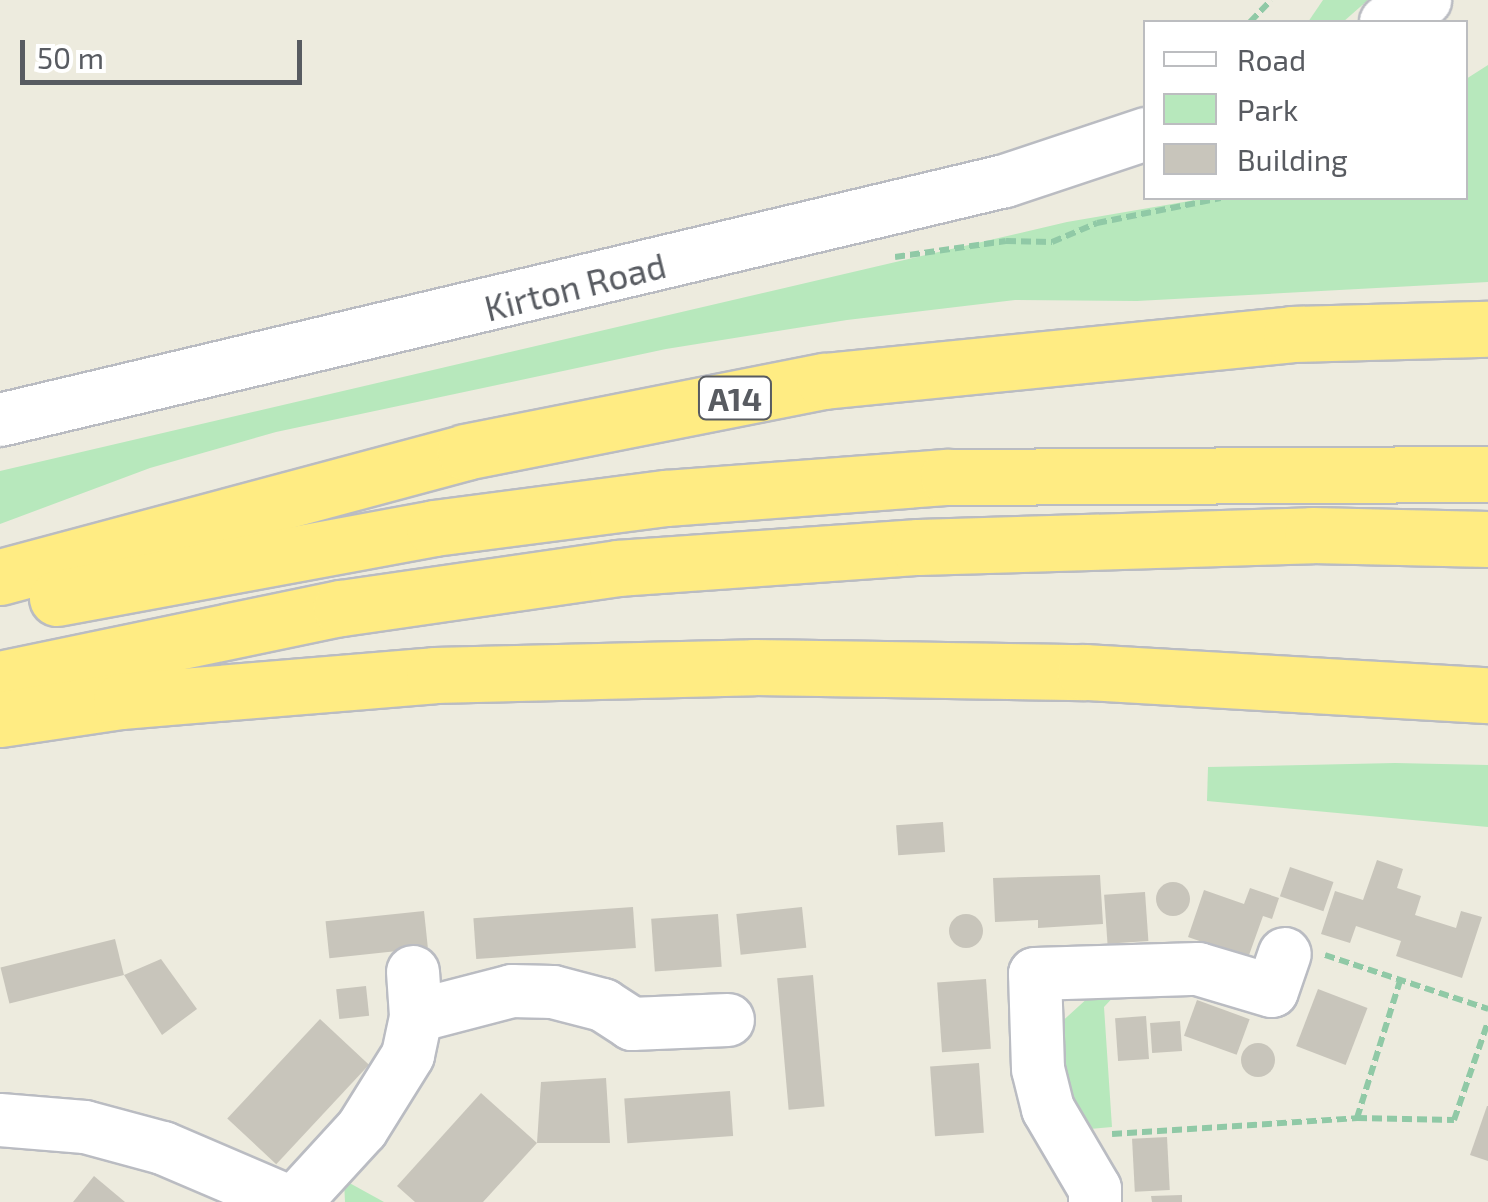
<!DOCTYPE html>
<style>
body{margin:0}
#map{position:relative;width:1488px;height:1202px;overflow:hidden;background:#edebde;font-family:"Exo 2",sans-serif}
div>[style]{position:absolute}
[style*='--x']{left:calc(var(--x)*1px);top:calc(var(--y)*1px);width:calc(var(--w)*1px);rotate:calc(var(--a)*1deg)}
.green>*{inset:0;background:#b7e8bc}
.building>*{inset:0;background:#c8c5bb;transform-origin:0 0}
.round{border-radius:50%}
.path>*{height:6px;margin-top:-3px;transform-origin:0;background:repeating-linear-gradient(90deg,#90c9a6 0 10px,transparent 0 15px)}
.roads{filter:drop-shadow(2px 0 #babcc2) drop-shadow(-2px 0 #babcc2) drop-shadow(0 2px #babcc2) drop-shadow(0 -2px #babcc2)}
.minor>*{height:52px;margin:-26px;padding:0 26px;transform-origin:26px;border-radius:26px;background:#fff}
.highway>*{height:55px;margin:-27.5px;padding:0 27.5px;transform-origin:27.5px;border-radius:27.5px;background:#ffec83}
span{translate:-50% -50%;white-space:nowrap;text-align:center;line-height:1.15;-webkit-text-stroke:8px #fff;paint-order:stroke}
.shield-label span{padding:2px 8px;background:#fff;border:2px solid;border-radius:8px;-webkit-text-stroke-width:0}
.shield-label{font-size:32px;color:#585b61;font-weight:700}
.street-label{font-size:35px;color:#585b61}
.legend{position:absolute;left:1143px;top:20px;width:325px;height:180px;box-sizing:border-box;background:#fff;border:2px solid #bcbdc0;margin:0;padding:12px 18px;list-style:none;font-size:30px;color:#585b61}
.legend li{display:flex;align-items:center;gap:20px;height:50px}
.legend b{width:50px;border:2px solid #bcbdc0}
.scale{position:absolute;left:20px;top:40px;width:282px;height:45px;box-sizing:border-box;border:5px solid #585b61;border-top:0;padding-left:12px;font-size:30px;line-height:35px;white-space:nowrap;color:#585b61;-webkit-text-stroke:8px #fff;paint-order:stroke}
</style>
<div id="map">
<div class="green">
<i style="clip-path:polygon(1323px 0,1368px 0,1343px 22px,1308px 22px)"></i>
<i style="clip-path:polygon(1488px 65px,1488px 282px,1137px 301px,1015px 300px,847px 320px,666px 349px,276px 432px,150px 468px,0 524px,0 471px,1067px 222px,1207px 198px,1466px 198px,1466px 79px)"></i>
<i style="clip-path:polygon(1395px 763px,1488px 765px,1488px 827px,1207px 801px,1208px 767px)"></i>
<i style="clip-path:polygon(1118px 992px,1104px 1007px,1112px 1127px,1068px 1131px,1057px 1026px,1090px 996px)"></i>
<i style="clip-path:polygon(344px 1180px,384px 1202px,345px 1202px)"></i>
</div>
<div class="building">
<i style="left:943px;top:822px;width:30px;height:47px;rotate:86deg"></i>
<i style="clip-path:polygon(1377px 860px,1403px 869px,1397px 888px,1421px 896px,1415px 915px,1456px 928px,1461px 911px,1482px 917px,1462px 978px,1396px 956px,1401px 941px,1356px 926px,1350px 943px,1321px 934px,1335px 891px,1363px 900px)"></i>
<i style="left:1290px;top:867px;width:46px;height:31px;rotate:19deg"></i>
<i style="clip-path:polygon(1100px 875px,1103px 924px,1038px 928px,1038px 920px,995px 922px,993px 878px)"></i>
<i class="round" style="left:1156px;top:882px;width:34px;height:34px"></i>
<i style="clip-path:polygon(1250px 888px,1279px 898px,1272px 919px,1263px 916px,1248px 958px,1188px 937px,1204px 890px,1244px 904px)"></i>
<i style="left:1145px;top:892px;width:49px;height:41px;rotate:86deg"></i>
<i style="left:633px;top:907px;width:41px;height:160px;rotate:86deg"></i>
<i style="left:802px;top:907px;width:41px;height:66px;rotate:84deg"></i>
<i style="left:424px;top:911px;width:37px;height:99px;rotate:84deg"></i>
<i class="round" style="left:949px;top:914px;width:34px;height:34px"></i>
<i style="left:718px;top:914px;width:53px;height:67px;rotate:86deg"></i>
<i style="left:115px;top:939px;width:37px;height:118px;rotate:76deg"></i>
<i style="clip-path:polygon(161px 959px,197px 1009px,162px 1035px,124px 975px)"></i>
<i style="left:813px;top:975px;width:132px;height:36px;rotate:85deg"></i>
<i style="left:986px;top:979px;width:70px;height:49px;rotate:86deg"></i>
<i style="left:366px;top:986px;width:30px;height:30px;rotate:84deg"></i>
<i style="left:1318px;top:989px;width:53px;height:61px;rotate:21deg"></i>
<i style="left:1197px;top:1000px;width:56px;height:38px;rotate:20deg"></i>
<i style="left:1146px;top:1016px;width:43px;height:31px;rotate:86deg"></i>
<i style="left:320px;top:1019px;width:67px;height:136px;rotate:43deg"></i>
<i style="left:1180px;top:1021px;width:30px;height:30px;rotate:86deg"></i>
<i class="round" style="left:1241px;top:1043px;width:34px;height:34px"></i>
<i style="left:979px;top:1063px;width:70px;height:49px;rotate:86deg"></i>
<i style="clip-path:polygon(606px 1078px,610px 1143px,537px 1143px,541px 1082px)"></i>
<i style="left:730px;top:1091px;width:45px;height:106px;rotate:86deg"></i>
<i style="clip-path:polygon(481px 1093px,537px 1143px,483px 1202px,415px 1202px,397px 1186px)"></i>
<i style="clip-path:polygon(1487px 1106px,1488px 1106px,1488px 1161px,1470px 1155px)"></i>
<i style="left:1167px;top:1137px;width:53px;height:35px;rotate:87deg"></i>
<i style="clip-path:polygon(94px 1176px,125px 1202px,73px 1202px)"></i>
<i style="clip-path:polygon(1182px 1195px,1182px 1202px,1152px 1202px,1151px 1196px)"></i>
</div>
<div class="path">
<i style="--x:1250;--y:22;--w:30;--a:-46"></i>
<i style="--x:895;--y:257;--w:112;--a:-8.2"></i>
<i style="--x:1006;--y:241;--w:46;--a:1.2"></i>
<i style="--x:1052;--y:242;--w:49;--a:-22.9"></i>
<i style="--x:1097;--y:223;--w:126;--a:-11.4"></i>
<i style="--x:1325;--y:955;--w:172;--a:18.3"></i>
<i style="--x:1357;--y:1118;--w:144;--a:-72.6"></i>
<i style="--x:1112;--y:1134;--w:246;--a:-3.7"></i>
<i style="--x:1357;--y:1118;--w:97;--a:1.2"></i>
<i style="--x:1454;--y:1120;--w:104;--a:-70.9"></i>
</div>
<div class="roads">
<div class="minor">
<i style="--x:1386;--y:22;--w:45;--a:-29.4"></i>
<i style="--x:0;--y:420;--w:1033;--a:-13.38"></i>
<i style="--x:1005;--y:181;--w:149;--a:-18.4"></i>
<i style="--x:416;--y:1016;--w:99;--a:-14.6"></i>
<i style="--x:512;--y:991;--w:41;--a:1.4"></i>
<i style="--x:553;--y:992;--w:52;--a:14.6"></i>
<i style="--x:603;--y:1005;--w:35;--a:33"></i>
<i style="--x:632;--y:1024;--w:96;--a:-2.4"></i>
<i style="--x:0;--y:1120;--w:85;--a:4.7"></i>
<i style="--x:85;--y:1127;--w:81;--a:15.1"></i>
<i style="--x:163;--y:1148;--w:137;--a:23.2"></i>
<i style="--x:295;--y:1202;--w:99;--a:-47.5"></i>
<i style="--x:362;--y:1129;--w:87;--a:-58.1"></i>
<i style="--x:408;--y:1055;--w:40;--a:-78"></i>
<i style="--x:416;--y:1016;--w:44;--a:-93.9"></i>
<i style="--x:1095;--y:1202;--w:13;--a:-90"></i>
<i style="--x:1095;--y:1189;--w:93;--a:-120.4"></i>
<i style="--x:1048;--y:1109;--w:41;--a:-104"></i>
<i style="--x:1038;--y:1069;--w:95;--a:-91.8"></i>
<i style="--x:1035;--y:974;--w:163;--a:-1.8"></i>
<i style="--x:1198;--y:969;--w:77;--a:16.6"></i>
<i style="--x:1272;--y:991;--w:39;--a:-71"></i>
</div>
<div class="highway">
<i style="--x:0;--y:577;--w:482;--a:-15"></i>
<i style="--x:465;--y:452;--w:366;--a:-11.2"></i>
<i style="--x:824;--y:381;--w:469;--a:-5.7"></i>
<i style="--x:1291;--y:334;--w:197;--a:-1.5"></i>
<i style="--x:57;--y:598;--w:383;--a:-10.5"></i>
<i style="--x:434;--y:528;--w:234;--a:-7.4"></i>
<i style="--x:666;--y:498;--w:283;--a:-4.3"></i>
<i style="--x:948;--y:477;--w:540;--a:-0.32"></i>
<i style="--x:0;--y:679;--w:348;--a:-11.8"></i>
<i style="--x:341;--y:608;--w:279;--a:-8.2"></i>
<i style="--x:617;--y:568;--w:302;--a:-4"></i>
<i style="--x:918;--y:547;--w:394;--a:-1.7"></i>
<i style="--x:1312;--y:535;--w:176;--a:1.3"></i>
<i style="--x:0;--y:719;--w:122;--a:-8.5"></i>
<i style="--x:121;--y:701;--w:314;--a:-4.7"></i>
<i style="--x:434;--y:675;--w:320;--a:-1.4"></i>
<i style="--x:754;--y:667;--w:331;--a:0.9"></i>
<i style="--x:1085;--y:672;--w:404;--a:3.3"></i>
</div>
</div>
<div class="shield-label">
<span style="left:735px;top:398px">A14</span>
</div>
<div class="street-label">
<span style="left:575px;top:286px;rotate:-14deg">Kirton Road</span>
</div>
<ul class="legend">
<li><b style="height:12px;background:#fff"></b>Road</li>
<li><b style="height:28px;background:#b7e8bc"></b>Park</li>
<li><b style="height:28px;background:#c8c5bb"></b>Building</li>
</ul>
<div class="scale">50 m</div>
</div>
